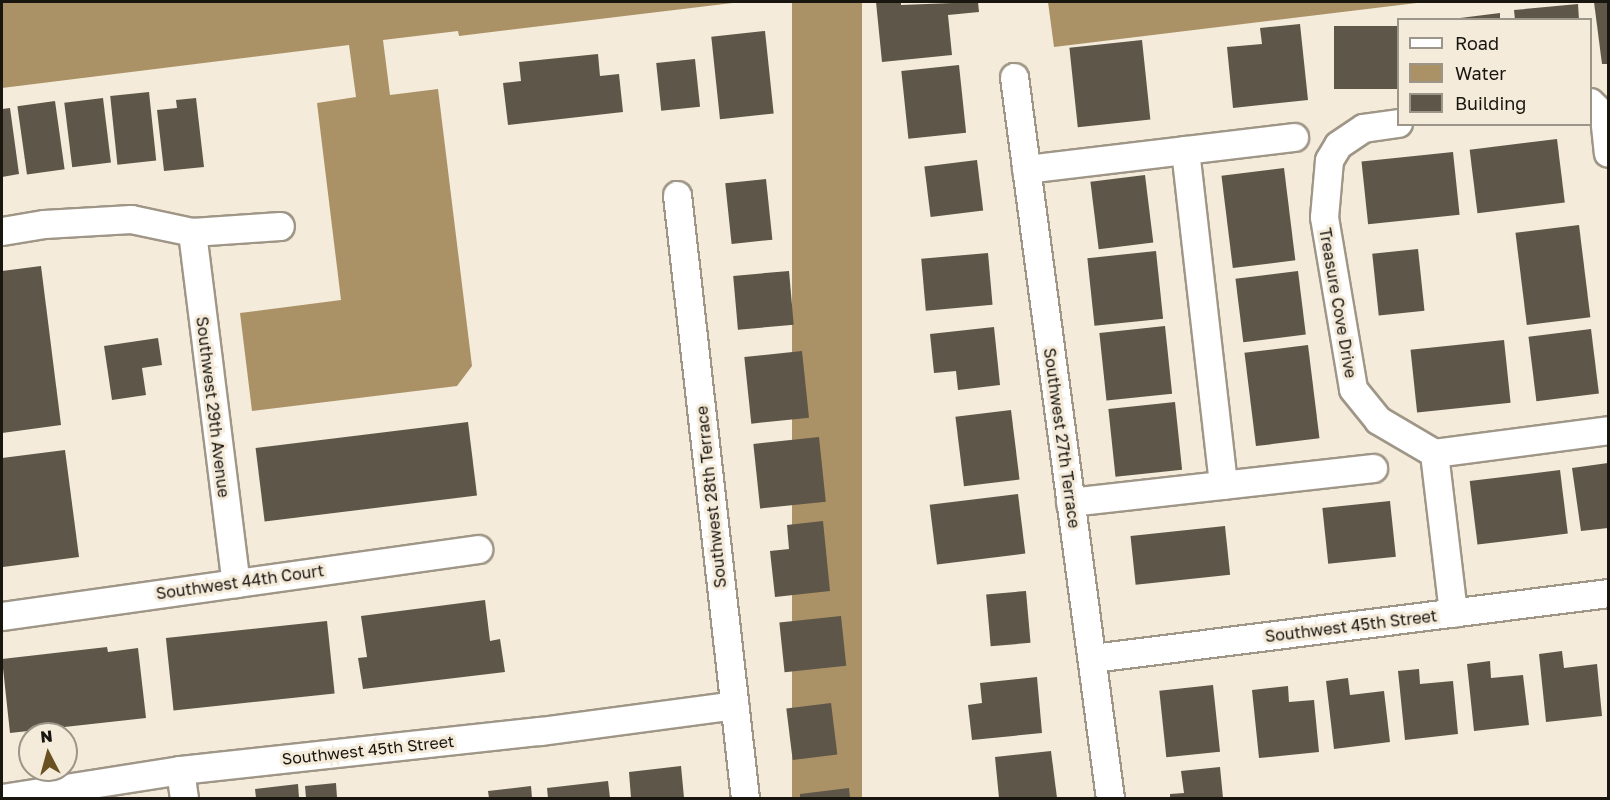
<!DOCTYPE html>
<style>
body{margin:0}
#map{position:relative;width:1610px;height:800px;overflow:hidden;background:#f4ebda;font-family:"Golos Text",sans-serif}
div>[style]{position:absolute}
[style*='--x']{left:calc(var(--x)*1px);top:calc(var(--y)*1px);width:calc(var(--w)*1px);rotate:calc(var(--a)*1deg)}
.water>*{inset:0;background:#ab9266;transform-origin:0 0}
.building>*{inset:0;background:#5e5648;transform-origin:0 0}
.roads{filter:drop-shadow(2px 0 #9f9687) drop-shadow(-2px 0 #9f9687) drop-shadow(0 2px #9f9687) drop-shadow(0 -2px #9f9687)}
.street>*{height:27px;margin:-13.5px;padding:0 13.5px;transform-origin:13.5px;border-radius:13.5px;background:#fff}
span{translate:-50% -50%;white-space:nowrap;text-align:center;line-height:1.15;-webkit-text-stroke:6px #f4ebda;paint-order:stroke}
.street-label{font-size:16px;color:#19150f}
.frame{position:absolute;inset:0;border:3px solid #19150f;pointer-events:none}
.legend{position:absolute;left:1397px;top:18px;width:195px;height:108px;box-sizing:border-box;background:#f4ebda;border:2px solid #9c9589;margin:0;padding:8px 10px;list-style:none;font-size:18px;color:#19150f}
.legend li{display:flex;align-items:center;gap:12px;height:30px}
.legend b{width:30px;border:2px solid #9c9589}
.north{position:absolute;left:18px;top:722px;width:60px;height:60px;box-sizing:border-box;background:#f4ebda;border:2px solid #9c9589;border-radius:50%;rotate:354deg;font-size:16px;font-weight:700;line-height:24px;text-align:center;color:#19150f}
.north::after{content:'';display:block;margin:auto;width:21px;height:27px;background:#6a5122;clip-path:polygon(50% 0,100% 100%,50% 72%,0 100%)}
</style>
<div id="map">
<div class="water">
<i style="clip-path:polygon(2px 2px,741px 2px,459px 36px,458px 31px,383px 40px,390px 95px,438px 89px,472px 366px,457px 386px,252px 411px,240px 313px,341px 300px,317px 103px,356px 97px,349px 45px,2px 88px)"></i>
<i style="left:792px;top:2px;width:70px;height:803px"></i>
<i style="clip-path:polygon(1048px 2px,1425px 2px,1054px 47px)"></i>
</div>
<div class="building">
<i style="clip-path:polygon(876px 2px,901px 2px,901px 5px,978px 2px,979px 12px,948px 15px,952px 55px,882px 62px)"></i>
<i style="clip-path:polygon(1594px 2px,1608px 2px,1608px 64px,1602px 64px)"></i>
<i style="clip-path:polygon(1578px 4px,1579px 20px,1515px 20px,1514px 10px)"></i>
<i style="clip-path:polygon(1500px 13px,1500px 20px,1460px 20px,1460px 18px)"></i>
<i style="clip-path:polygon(1300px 24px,1308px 100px,1233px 108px,1227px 47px,1262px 44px,1260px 28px)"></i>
<i style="left:1398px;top:26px;width:63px;height:64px;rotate:90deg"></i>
<i style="left:765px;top:31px;width:83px;height:54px;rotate:84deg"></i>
<i style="left:1142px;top:40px;width:80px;height:73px;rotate:84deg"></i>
<i style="clip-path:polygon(598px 54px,600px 76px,619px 74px,623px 112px,508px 125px,503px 83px,521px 81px,519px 62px)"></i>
<i style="left:695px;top:59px;width:48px;height:39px;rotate:84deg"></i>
<i style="left:959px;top:65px;width:68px;height:58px;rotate:84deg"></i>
<i style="left:149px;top:92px;width:69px;height:39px;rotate:84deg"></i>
<i style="left:103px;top:98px;width:65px;height:39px;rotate:83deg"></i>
<i style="clip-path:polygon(196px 98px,204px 167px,164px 171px,157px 110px,177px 108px,176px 100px)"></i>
<i style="left:55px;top:101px;width:69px;height:38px;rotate:82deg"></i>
<i style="clip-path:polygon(10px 108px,19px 174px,2px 177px,2px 109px)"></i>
<i style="left:1557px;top:139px;width:64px;height:88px;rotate:83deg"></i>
<i style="left:1453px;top:152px;width:63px;height:92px;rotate:84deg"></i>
<i style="left:977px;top:160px;width:51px;height:53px;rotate:83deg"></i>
<i style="left:1284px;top:168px;width:93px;height:63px;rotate:83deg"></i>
<i style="left:1145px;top:175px;width:68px;height:55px;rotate:83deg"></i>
<i style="left:766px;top:179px;width:61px;height:41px;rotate:84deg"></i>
<i style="left:1579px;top:225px;width:93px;height:64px;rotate:83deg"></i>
<i style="left:1418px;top:249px;width:62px;height:46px;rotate:84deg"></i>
<i style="left:1156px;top:251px;width:68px;height:69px;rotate:84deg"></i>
<i style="left:988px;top:253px;width:52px;height:67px;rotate:85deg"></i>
<i style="clip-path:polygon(41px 266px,61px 425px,2px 433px,2px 271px)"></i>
<i style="left:789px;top:271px;width:54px;height:56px;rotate:85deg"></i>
<i style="left:1298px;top:271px;width:64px;height:63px;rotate:83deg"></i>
<i style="left:1165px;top:326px;width:68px;height:66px;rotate:84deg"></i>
<i style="clip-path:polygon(994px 327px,1000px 385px,958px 390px,956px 371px,934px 373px,930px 334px)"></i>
<i style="left:1591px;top:329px;width:65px;height:63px;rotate:83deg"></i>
<i style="clip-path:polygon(158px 338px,162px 365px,142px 368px,146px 395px,112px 400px,104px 346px)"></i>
<i style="left:1504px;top:340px;width:63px;height:94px;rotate:84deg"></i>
<i style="left:1308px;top:345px;width:94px;height:64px;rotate:83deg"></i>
<i style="left:802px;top:351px;width:67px;height:58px;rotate:84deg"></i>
<i style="left:1175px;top:402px;width:68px;height:67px;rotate:84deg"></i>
<i style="left:1011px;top:410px;width:70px;height:56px;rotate:83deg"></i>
<i style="left:468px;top:422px;width:74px;height:214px;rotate:83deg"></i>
<i style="left:819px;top:437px;width:65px;height:66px;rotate:84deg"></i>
<i style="clip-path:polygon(65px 450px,79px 557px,3px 567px,2px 458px)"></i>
<i style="clip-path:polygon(1608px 463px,1608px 528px,1581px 531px,1572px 468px)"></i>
<i style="left:1560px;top:470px;width:64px;height:91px;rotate:83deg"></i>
<i style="left:1018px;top:494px;width:60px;height:89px;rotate:83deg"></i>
<i style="left:1390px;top:501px;width:56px;height:68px;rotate:84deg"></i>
<i style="clip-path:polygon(823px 521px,830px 591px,775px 597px,770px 551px,789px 549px,787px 525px)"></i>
<i style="left:1225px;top:526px;width:49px;height:95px;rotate:84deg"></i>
<i style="left:1026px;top:591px;width:52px;height:40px;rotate:85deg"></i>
<i style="clip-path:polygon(485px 600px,490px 641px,500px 639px,505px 672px,363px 689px,358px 658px,367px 657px,361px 616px)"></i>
<i style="left:841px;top:616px;width:50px;height:62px;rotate:84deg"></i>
<i style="left:327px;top:621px;width:73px;height:162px;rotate:84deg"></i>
<i style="clip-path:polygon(107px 647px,108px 652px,138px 648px,146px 718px,10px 733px,2px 659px)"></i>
<i style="clip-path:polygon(1562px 651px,1564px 668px,1597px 664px,1602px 716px,1546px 722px,1539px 654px)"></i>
<i style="clip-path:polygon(1490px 661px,1491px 678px,1523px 675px,1529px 725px,1474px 731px,1467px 664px)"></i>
<i style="clip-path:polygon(1419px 669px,1420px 684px,1453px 681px,1458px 734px,1405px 740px,1398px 671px)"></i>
<i style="clip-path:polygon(1037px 677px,1042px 733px,972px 740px,968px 705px,982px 703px,980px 683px)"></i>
<i style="clip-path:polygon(1348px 678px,1350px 695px,1384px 691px,1390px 742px,1334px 749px,1326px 681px)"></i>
<i style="left:1213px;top:685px;width:67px;height:54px;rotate:84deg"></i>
<i style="clip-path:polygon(1288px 686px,1289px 702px,1314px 700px,1319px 752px,1259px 758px,1252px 690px)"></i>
<i style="left:831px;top:703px;width:52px;height:45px;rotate:83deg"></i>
<i style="clip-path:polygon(1051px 751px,1057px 798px,999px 798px,995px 757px)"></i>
<i style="clip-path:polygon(681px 766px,684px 798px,631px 798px,629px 772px)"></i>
<i style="clip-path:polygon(1220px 767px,1223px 798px,1170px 798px,1170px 794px,1184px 793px,1181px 771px)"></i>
<i style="clip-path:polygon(608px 781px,610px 798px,548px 798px,547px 788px)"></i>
<i style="clip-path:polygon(336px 783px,337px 798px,306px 798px,305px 786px)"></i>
<i style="clip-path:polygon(298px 784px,299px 798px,256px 798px,255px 789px)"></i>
<i style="clip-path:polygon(531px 786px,532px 798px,489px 798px,488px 791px)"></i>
<i style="clip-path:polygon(849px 788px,850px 798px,800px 798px,800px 794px)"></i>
</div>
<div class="roads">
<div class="street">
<i style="--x:1014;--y:77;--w:727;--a:82.42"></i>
<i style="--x:1590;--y:102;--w:20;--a:45"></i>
<i style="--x:1604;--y:116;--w:37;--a:84"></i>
<i style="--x:1398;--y:123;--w:35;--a:172"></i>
<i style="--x:1363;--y:128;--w:30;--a:146"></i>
<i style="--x:1338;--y:145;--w:17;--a:121"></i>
<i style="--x:1329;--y:160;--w:57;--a:95"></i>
<i style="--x:1324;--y:217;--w:174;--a:80.4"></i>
<i style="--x:1353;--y:389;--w:40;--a:51"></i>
<i style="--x:1378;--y:420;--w:65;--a:30.5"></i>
<i style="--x:1434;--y:453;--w:176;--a:-7.5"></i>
<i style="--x:1185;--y:150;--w:337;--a:83.5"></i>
<i style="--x:1026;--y:169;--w:270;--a:-6.8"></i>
<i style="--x:677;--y:195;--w:607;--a:83.57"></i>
<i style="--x:2;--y:231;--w:43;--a:-9.5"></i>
<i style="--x:44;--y:224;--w:87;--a:-3.3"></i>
<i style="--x:131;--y:219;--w:62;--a:12"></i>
<i style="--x:192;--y:232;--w:88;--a:-3.9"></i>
<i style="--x:192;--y:232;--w:354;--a:82.9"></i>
<i style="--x:1434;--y:453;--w:161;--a:83.2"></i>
<i style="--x:1070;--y:502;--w:305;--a:-6.4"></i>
<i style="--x:2;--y:616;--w:481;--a:-8"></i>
<i style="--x:1093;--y:658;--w:519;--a:-7.19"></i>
<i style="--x:180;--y:770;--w:28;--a:82"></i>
<i style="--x:2;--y:798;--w:180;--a:-8.9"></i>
<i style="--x:180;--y:770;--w:362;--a:-6.2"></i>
<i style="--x:540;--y:731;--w:196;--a:-7.6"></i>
</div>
</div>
<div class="street-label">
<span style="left:1338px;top:303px;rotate:80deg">Treasure Cove Drive</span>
<span style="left:213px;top:407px;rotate:83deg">Southwest 29th Avenue</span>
<span style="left:1062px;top:438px;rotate:82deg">Southwest 27th Terrace</span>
<span style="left:711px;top:497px;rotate:-96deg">Southwest 28th Terrace</span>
<span style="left:240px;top:582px;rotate:-8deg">Southwest 44th Court</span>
<span style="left:1351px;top:626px;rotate:-7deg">Southwest 45th Street</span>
<span style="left:368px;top:750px;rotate:-6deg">Southwest 45th Street</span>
</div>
<div class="frame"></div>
<ul class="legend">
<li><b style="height:8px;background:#fff"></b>Road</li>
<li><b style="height:16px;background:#ab9266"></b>Water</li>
<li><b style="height:16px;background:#5e5648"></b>Building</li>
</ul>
<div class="north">N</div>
</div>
